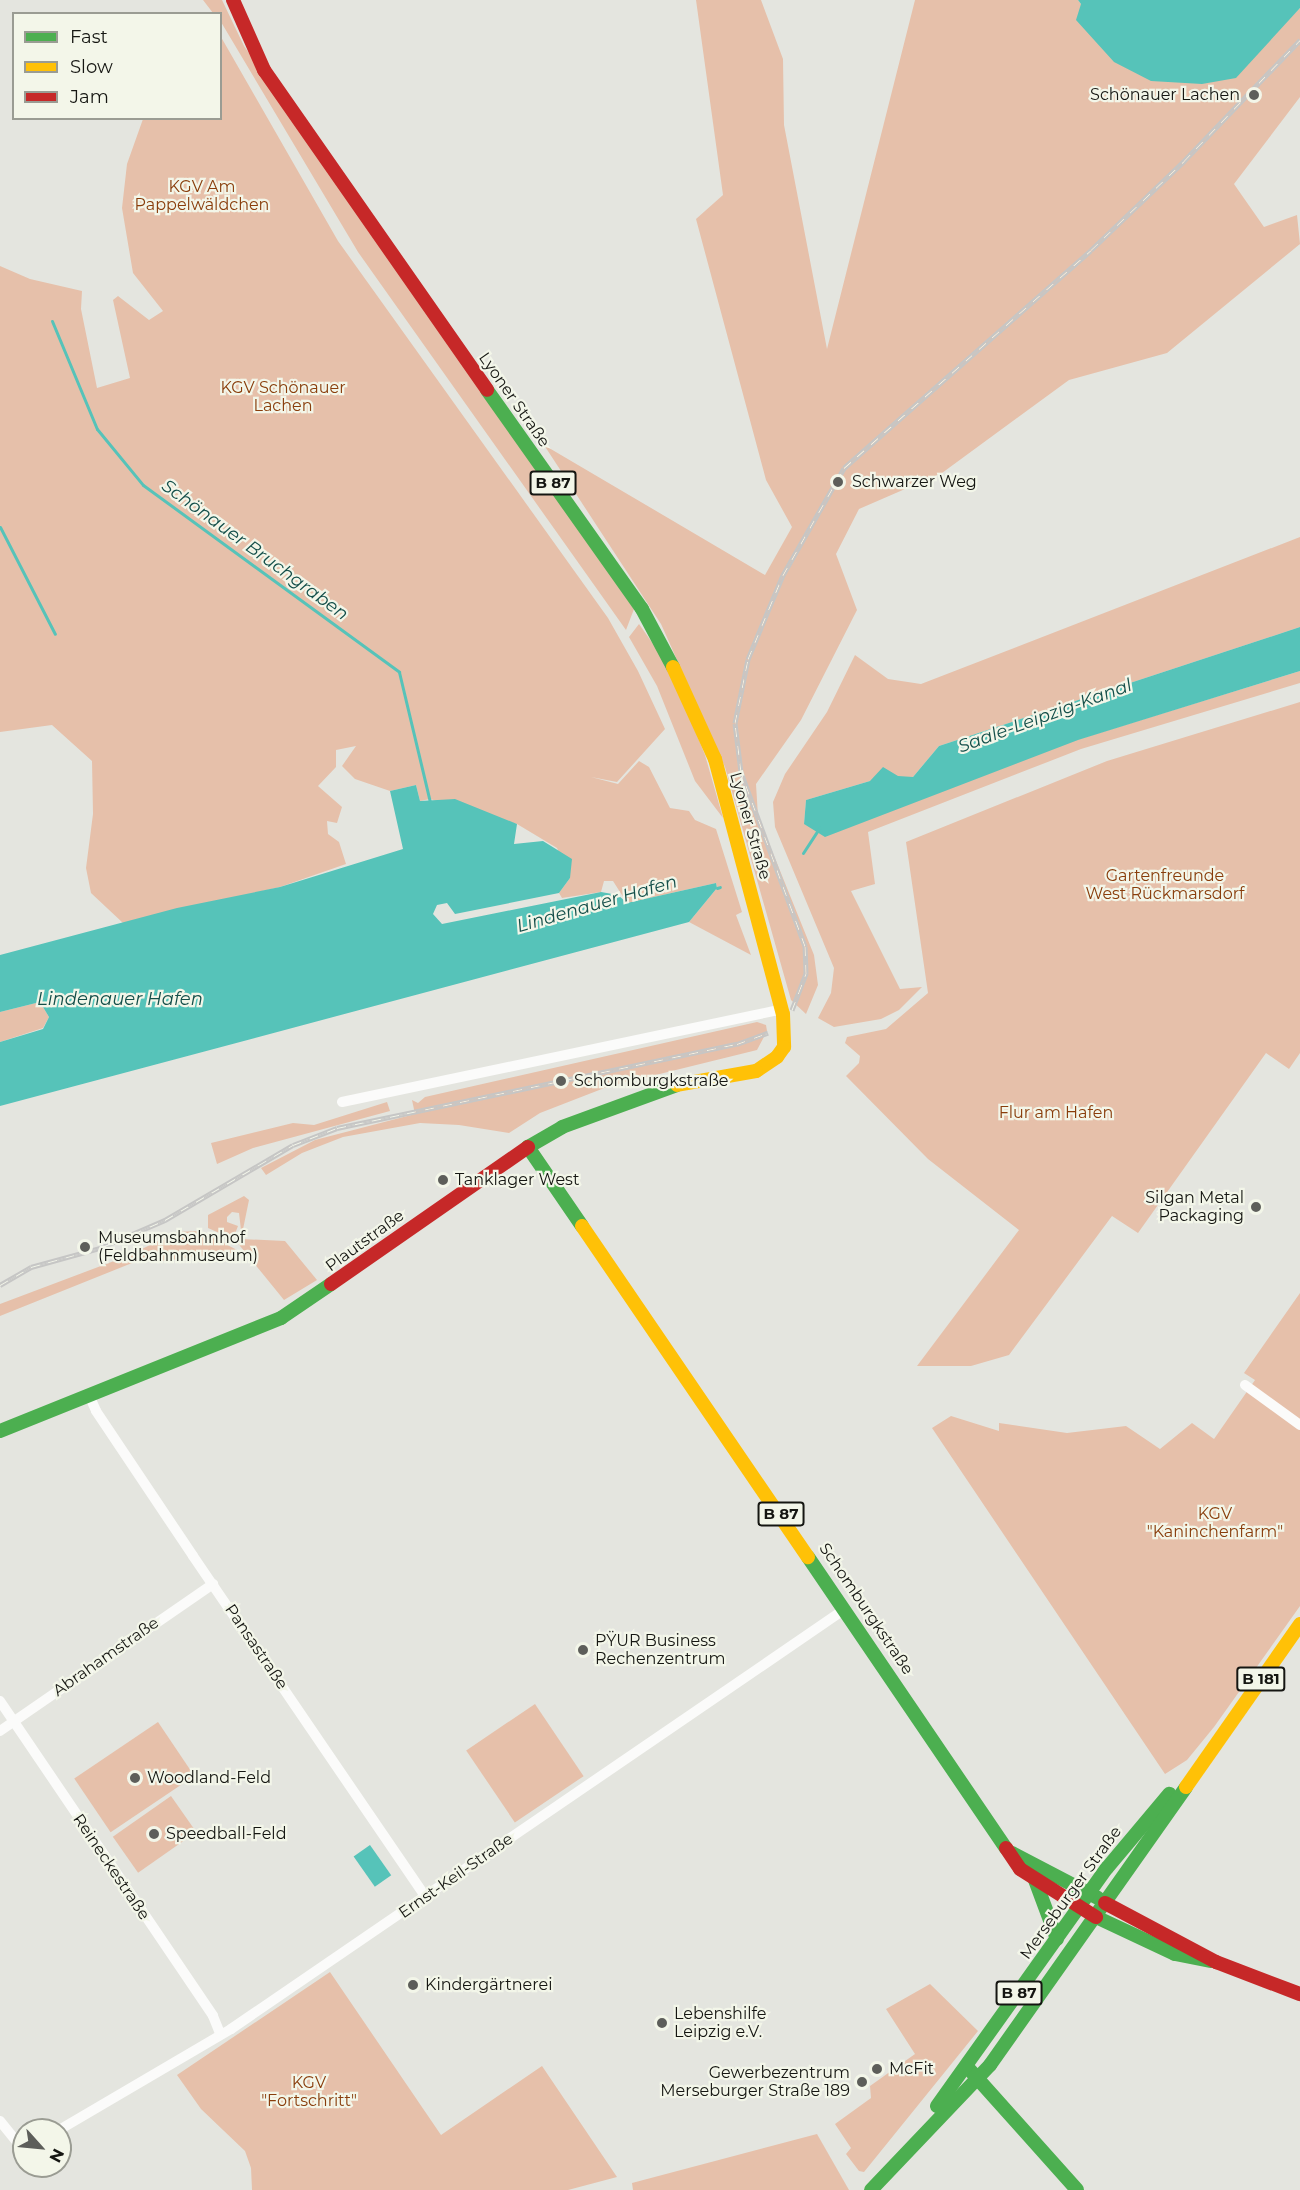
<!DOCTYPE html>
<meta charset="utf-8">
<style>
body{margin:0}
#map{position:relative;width:1300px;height:2190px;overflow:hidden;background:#e4e5df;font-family:Montserrat,sans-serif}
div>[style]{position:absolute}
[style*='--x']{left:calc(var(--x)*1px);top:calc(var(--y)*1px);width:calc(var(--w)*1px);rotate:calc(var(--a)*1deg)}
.green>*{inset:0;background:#e6c0aa;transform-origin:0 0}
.water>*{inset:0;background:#56c3b9;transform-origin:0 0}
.stream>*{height:3px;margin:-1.5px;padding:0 1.5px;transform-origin:1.5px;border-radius:1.5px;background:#56c3b9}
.street>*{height:10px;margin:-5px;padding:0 5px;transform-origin:5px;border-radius:5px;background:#fbfbfa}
.fast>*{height:14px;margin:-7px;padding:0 7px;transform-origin:7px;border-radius:7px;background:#4caf50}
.slow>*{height:14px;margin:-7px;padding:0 7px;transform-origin:7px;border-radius:7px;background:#ffc107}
.jam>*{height:14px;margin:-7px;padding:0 7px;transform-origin:7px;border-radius:7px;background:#c62828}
.rail>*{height:5px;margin-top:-2.5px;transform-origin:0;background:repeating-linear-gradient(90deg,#f3f6e9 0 9px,#c6c6c5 0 18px);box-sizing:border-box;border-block:2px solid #c6c6c5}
.dots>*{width:16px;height:16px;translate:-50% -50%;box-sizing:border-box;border:3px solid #f3f6e9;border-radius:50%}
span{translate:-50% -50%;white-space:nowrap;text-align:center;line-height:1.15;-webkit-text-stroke:4.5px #f3f6e9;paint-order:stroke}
.shield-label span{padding:2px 4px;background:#f3f6e9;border:2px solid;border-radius:4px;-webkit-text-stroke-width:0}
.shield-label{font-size:15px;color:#151612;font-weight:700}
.poi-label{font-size:16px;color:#151612}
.right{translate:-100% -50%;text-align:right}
.left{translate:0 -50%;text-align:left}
.park-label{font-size:16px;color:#893d0b}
.street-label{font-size:16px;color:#151612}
.water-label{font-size:18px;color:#134e49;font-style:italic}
.legend{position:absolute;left:12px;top:12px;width:210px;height:108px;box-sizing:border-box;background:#f3f6e9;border:2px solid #9a9c93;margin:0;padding:8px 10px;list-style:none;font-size:18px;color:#151612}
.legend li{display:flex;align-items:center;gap:12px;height:30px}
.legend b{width:30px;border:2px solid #9a9c93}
.north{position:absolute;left:12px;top:2118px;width:60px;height:60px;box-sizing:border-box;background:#f3f6e9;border:2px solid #9a9c93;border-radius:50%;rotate:117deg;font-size:16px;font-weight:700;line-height:24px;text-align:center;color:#151612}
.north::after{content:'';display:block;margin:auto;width:21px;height:27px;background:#5d5e5a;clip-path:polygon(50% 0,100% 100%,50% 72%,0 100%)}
</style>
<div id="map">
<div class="green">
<i style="clip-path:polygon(203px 0,222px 0,244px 46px,634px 609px,626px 630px,358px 252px,221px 22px,220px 14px,213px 13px)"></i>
<i style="clip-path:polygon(696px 0,761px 0,783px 59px,784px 125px,827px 349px,915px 0,1078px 0,1081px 4px,1275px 33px,1300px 8px,1300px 97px,1234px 184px,1264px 227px,1297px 215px,1300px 244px,1167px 353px,1069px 380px,942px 473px,859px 509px,836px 554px,857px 610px,801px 720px,756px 784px,758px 816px,814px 955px,818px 985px,806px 1014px,791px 1000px,725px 767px,661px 624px,544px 445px,765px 575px,792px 527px,766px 480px,696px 219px,723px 195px)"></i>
<i style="clip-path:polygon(221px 37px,338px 241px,608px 618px,638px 671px,665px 729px,617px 782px,591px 777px,618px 784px,639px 761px,649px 767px,670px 808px,689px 811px,695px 820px,716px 829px,742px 912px,736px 915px,751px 955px,689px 922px,717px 888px,716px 883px,627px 903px,613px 881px,604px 881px,601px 892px,562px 898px,559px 893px,570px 878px,557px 848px,517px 824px,430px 799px,420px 801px,416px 785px,390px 791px,355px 779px,342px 766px,356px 746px,336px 750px,336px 767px,318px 786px,342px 807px,337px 823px,327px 821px,328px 834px,339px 842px,346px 864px,280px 887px,123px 923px,91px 893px,86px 868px,93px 814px,92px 761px,52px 725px,0 732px,0 266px,30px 279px,82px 291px,81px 309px,97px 388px,130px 378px,113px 300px,118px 296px,149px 320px,163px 311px,133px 273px,122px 208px,127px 164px,143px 119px,220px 118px)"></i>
<i style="clip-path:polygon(1300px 537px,1300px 627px,939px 746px,913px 777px,870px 781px,806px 800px,804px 824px,1300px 671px,1300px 683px,1081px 749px,868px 832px,875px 884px,851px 891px,900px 989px,922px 987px,899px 1010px,881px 1019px,834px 1027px,818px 1018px,831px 993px,834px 968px,775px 827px,773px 802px,785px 774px,827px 712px,855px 655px,888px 679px,921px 684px)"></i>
<i style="clip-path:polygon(639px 624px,658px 651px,684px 704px,705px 755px,723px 818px,695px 781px,657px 686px,629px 637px)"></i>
<i style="clip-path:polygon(1300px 702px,1300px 1053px,1289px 1069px,1266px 1053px,1138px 1233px,1112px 1216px,1009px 1355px,971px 1366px,917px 1366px,1019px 1230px,928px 1159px,846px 1076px,859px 1063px,860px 1056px,845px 1043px,847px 1037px,886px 1029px,928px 993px,906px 842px,1107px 761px)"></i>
<i style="clip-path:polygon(40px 1002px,49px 1017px,43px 1028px,0 1042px,0 1012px)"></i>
<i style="clip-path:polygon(757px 1022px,766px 1025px,767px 1031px,757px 1050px,607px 1087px,540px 1113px,509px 1133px,459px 1125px,420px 1123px,343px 1137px,302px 1153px,266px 1175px,261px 1168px,315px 1140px,415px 1114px,412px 1100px,418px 1103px,425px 1097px)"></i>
<i style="clip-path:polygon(387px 1102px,390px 1111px,253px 1148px,217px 1164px,211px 1143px,293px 1123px,314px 1125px)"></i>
<i style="clip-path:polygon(244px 1196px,249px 1200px,241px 1239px,285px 1241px,317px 1280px,284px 1300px,236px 1241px,241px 1230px,239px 1213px,232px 1212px,227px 1217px,227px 1222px,238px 1226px,233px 1239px,208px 1228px,208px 1215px)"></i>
<i style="clip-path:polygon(200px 1231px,241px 1252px,161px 1261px,160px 1253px,152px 1255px,0 1316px,0 1304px,130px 1255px,176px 1232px)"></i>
<i style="clip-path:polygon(1300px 1293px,1300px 1606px,1214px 1727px,1187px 1760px,1165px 1774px,932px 1428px,951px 1416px,999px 1431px,999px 1423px,1067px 1433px,1126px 1426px,1160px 1449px,1192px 1423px,1214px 1439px,1255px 1380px,1244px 1373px)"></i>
<i style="left:535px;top:1704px;width:87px;height:83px;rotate:56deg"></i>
<i style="left:158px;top:1722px;width:65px;height:101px;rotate:56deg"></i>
<i style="left:171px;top:1796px;width:44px;height:71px;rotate:55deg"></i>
<i style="clip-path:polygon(330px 1972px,441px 2135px,542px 2066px,617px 2177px,568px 2190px,252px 2190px,251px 2168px,245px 2151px,201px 2109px,177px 2075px)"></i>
<i style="clip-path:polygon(930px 1984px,978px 2031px,864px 2172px,859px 2171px,846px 2154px,851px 2148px,835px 2124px,871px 2098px,870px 2086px,915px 2054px,886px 2009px)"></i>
<i style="clip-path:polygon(817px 2134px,849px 2190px,633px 2190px,632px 2183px)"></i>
</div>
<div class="water">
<i style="clip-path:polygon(1078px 0,1300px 0,1300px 8px,1236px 78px,1202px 84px,1151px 81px,1114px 62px,1076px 20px,1081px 4px)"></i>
<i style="clip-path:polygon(1300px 627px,1300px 671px,1078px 740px,825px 837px,804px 824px,806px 800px,870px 781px,883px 767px,898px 776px,913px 777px,939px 746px)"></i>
<i style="clip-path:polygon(416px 785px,420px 801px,455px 799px,517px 824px,514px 844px,543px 841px,572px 859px,570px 878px,559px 893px,455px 914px,447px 903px,437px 905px,433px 914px,442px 924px,601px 892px,618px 895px,627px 903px,716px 883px,717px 888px,689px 922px,0 1106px,0 1042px,43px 1029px,49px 1017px,40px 1002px,0 1012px,0 955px,177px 908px,280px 887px,403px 849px,390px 791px)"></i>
<i style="left:370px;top:1845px;width:37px;height:20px;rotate:55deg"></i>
</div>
<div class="stream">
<i style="--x:52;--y:321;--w:117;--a:67.4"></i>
<i style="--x:97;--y:429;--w:72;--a:50.6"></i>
<i style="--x:143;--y:485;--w:317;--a:36.1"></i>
<i style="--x:399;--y:672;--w:134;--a:76.6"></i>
<i style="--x:0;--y:527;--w:120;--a:62.8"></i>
<i style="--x:803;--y:853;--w:30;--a:-57"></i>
<i style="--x:717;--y:888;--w:3;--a:-18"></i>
</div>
<div class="street">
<i style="--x:342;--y:1102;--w:450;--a:-11.9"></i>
<i style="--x:1245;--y:1385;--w:68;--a:36"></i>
<i style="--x:89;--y:1395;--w:17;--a:66"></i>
<i style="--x:96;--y:1411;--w:174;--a:56.2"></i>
<i style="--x:193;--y:1556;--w:413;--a:55.7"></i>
<i style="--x:0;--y:1701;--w:380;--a:55.9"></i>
<i style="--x:213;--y:2016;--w:18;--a:68"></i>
<i style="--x:0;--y:1731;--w:259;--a:-34.6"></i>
<i style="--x:0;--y:2121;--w:38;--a:51"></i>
<i style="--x:59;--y:2130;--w:199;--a:-30.4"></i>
<i style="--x:231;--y:2029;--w:744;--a:-34.37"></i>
</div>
<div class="fast">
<i style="--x:487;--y:390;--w:268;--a:54.7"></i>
<i style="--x:642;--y:609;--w:66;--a:61.9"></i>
<i style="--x:582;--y:1226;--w:96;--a:-124.4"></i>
<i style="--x:528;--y:1147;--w:39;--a:-30"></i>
<i style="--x:562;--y:1127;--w:122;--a:-20.1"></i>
<i style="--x:0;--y:1431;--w:303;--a:-21.9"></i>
<i style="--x:281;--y:1318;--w:60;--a:-34.2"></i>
<i style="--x:808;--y:1557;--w:352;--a:55.8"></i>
<i style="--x:1012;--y:1853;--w:97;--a:27.6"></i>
<i style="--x:1035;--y:1880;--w:63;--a:69.6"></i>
<i style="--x:1096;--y:1917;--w:87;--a:25.1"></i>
<i style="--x:1175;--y:1954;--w:36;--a:11"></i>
<i style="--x:969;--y:2069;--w:162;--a:48.2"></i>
<i style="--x:937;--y:2106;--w:292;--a:-54.5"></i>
<i style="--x:1107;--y:1868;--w:97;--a:-50"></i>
<i style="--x:871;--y:2190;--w:173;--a:-46.4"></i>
<i style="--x:990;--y:2065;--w:340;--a:-54.8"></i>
</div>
<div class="slow">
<i style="--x:673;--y:667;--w:101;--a:65.5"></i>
<i style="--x:715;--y:759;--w:264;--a:75.1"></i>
<i style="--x:783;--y:1014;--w:33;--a:88"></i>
<i style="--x:784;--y:1047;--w:12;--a:125"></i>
<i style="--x:777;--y:1057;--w:25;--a:146"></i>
<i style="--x:756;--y:1071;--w:80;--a:170"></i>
<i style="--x:582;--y:1226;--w:401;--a:55.7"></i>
<i style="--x:1186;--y:1787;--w:199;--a:-55"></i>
</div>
<div class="jam">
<i style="--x:233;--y:0;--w:77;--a:66.1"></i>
<i style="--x:264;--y:70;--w:390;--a:55.1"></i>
<i style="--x:331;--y:1284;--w:240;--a:-34.8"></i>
<i style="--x:1006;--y:1848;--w:25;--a:56"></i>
<i style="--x:1020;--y:1869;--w:90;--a:32.3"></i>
<i style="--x:1105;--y:1903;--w:126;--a:28"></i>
<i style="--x:1216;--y:1962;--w:90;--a:20.9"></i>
</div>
<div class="rail">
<i style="--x:792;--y:1010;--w:40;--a:-69"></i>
<i style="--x:806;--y:973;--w:27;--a:-92"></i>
<i style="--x:805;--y:946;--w:185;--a:-110.2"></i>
<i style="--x:741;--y:772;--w:49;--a:-97"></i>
<i style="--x:735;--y:723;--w:65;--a:-78.5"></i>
<i style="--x:748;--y:659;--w:91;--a:-67.4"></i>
<i style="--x:783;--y:575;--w:123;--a:-60.3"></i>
<i style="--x:844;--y:468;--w:329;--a:-41.4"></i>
<i style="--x:1091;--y:250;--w:129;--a:-43.7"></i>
<i style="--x:1184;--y:161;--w:168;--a:-46.2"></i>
<i style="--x:0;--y:1285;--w:36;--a:-30"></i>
<i style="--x:31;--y:1267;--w:72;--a:-15.4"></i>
<i style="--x:100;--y:1248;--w:71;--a:-23.3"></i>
<i style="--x:165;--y:1220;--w:148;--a:-30.4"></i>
<i style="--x:293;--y:1145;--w:47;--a:-21.1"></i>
<i style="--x:337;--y:1128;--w:409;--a:-11.9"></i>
<i style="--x:737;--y:1044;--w:33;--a:-20"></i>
</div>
<div class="dots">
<i style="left:1254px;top:95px;background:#5d5e5a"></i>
<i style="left:838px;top:482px;background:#5d5e5a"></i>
<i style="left:561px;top:1081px;background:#5d5e5a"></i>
<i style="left:443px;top:1180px;background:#5d5e5a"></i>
<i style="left:1256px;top:1207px;background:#5d5e5a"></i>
<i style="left:85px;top:1247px;background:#5d5e5a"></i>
<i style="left:583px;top:1650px;background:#5d5e5a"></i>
<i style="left:135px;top:1778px;background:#5d5e5a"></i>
<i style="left:154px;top:1834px;background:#5d5e5a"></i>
<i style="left:413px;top:1985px;background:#5d5e5a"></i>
<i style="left:662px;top:2023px;background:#5d5e5a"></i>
<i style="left:877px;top:2069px;background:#5d5e5a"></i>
<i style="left:862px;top:2082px;background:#5d5e5a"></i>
</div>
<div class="shield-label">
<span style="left:553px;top:483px">B 87</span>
<span style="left:781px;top:1514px">B 87</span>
<span style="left:1261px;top:1679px">B 181</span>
<span style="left:1019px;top:1993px">B 87</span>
</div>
<div class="poi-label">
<span class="right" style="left:1240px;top:95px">Schönauer Lachen</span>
<span class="left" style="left:852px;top:482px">Schwarzer Weg</span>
<span class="left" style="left:574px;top:1081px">Schomburgkstraße</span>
<span class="left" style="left:455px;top:1180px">Tanklager West</span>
<span class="right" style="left:1244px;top:1207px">Silgan Metal<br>Packaging</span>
<span class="left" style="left:98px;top:1247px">Museumsbahnhof<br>(Feldbahnmuseum)</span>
<span class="left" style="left:595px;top:1650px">PŸUR Business<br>Rechenzentrum</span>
<span class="left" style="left:147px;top:1778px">Woodland-Feld</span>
<span class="left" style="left:166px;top:1834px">Speedball-Feld</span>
<span class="left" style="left:425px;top:1985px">Kindergärtnerei</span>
<span class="left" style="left:674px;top:2023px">Lebenshilfe<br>Leipzig e.V.</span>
<span class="left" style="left:889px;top:2069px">McFit</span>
<span class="right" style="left:850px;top:2082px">Gewerbezentrum<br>Merseburger Straße 189</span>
</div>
<div class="park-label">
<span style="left:202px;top:196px">KGV Am<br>Pappelwäldchen</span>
<span style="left:283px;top:397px">KGV Schönauer<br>Lachen</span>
<span style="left:1165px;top:885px">Gartenfreunde<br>West Rückmarsdorf</span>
<span style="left:1056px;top:1113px">Flur am Hafen</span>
<span style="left:1215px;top:1523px">KGV<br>"Kaninchenfarm"</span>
<span style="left:309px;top:2092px">KGV<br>"Fortschritt"</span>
</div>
<div class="street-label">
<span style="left:514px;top:400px;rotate:55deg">Lyoner Straße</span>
<span style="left:750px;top:826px;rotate:74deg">Lyoner Straße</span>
<span style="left:365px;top:1241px;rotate:-36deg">Plautstraße</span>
<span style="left:866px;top:1609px;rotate:56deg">Schomburgkstraße</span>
<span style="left:256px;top:1647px;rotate:56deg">Pansastraße</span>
<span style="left:106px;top:1657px;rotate:-35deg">Abrahamstraße</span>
<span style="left:111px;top:1867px;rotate:56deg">Reineckestraße</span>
<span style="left:456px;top:1876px;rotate:-35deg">Ernst-Keil-Straße</span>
<span style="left:1071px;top:1893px;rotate:-54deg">Merseburger Straße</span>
</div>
<div class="water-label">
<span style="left:255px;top:550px;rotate:36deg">Schönauer Bruchgraben</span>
<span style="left:1045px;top:716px;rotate:-20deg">Saale-Leipzig-Kanal</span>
<span style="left:597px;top:904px;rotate:-16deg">Lindenauer Hafen</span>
<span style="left:120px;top:999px">Lindenauer Hafen</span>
</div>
<ul class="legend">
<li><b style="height:8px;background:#4caf50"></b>Fast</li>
<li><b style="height:8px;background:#ffc107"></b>Slow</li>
<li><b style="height:8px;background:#c62828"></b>Jam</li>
</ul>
<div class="north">N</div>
</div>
